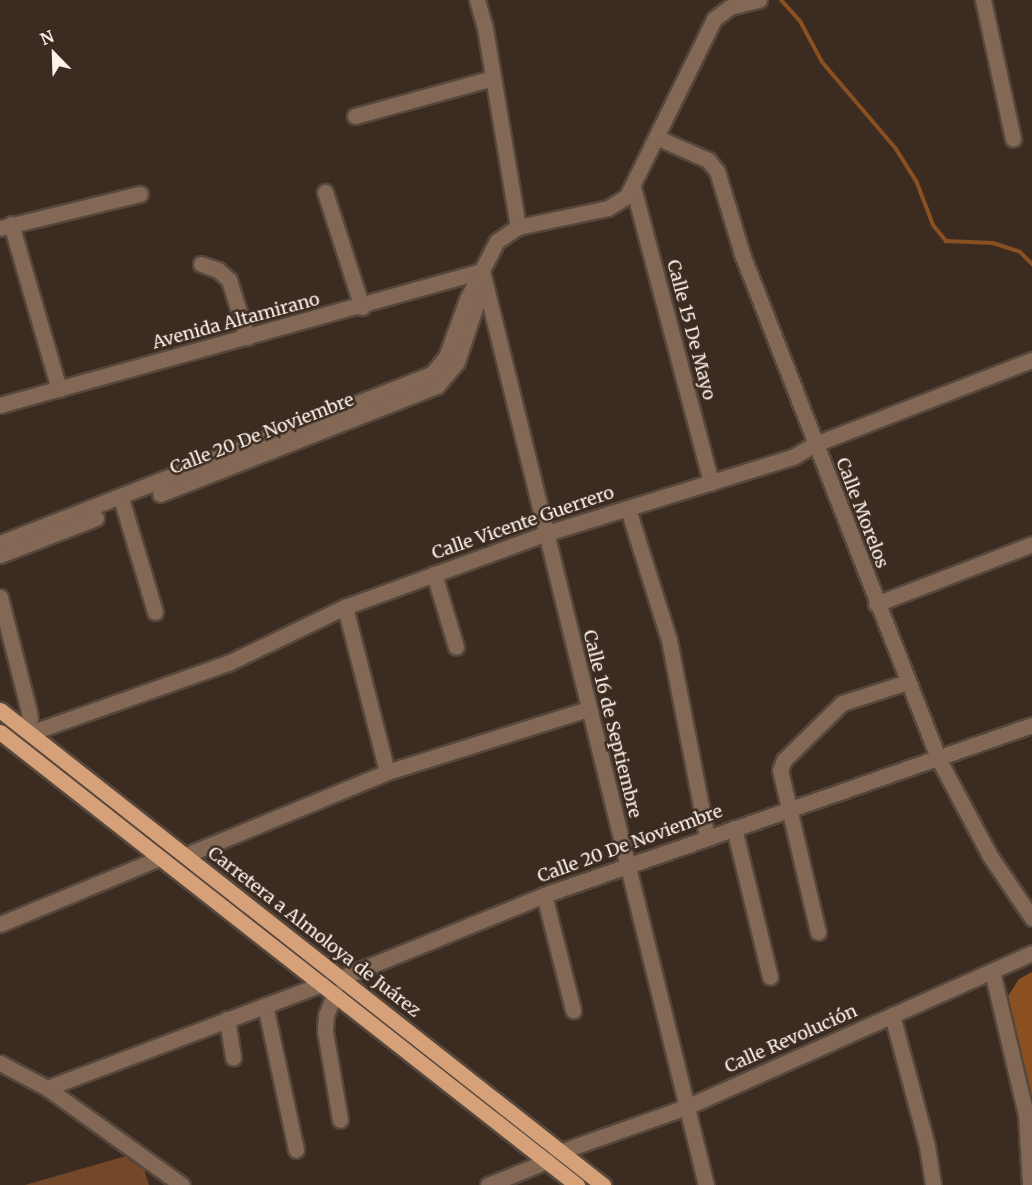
<!DOCTYPE html>
<meta charset="utf-8">
<style>
body{margin:0}
#map{position:relative;width:1032px;height:1185px;overflow:hidden;background:#3b2b20;font-family:Merriweather,serif}
div>[style]{position:absolute}
[style*='--x']{left:calc(var(--x)*1px);top:calc(var(--y)*1px);width:calc(var(--w)*1px);rotate:calc(var(--a)*1deg)}
.green>*{inset:0;background:#734829}
.water>*{inset:0;background:#8a5022}
.stream>*{height:4px;margin:-2px;padding:0 2px;transform-origin:2px;border-radius:2px;background:#8a5022}
.roads{filter:drop-shadow(2px 0 #56473c) drop-shadow(-2px 0 #56473c) drop-shadow(0 2px #56473c) drop-shadow(0 -2px #56473c)}
.minor>*{height:15px;margin:-7.5px;padding:0 7.5px;transform-origin:7.5px;border-radius:7.5px;background:#836856}
.major>*{height:15px;margin:-7.5px;padding:0 7.5px;transform-origin:7.5px;border-radius:7.5px;background:#d6a079}
span{translate:-50% -50%;white-space:nowrap;text-align:center;line-height:1.15;-webkit-text-stroke:5px #3b2b20;paint-order:stroke}
.street-label{font-size:18px;color:#fdf2eb}
.north{position:absolute;left:24px;top:24px;width:60px;height:60px;-webkit-text-stroke:4px #3b2b20;paint-order:stroke;rotate:337deg;font-size:16px;font-weight:700;line-height:24px;text-align:center;color:#fdf2eb}
.north::after{content:'';display:block;margin:auto;width:21px;height:27px;background:#fdf2eb;clip-path:polygon(50% 0,100% 100%,50% 72%,0 100%)}
</style>
<div id="map">
<div class="green">
<i style="clip-path:polygon(126px 1156px,144px 1169px,149px 1185px,25px 1185px)"></i>
</div>
<div class="water">
<i style="clip-path:polygon(1032px 972px,1032px 1126px,1007px 1009px,1008px 996px,1019px 979px)"></i>
</div>
<div class="stream">
<i style="--x:781;--y:0;--w:28;--a:48"></i>
<i style="--x:800;--y:21;--w:47;--a:61.8"></i>
<i style="--x:822;--y:62;--w:114;--a:49.6"></i>
<i style="--x:896;--y:149;--w:40;--a:58"></i>
<i style="--x:917;--y:183;--w:45;--a:69.1"></i>
<i style="--x:933;--y:225;--w:21;--a:51"></i>
<i style="--x:946;--y:241;--w:47;--a:2.4"></i>
<i style="--x:993;--y:243;--w:28;--a:18"></i>
<i style="--x:1020;--y:252;--w:17;--a:45"></i>
</div>
<div class="roads">
<div class="minor">
<i style="--x:477;--y:0;--w:29;--a:74"></i>
<i style="--x:485;--y:28;--w:202;--a:80.6"></i>
<i style="--x:983;--y:0;--w:142;--a:77.8"></i>
<i style="--x:355;--y:116;--w:143;--a:-15.4"></i>
<i style="--x:658;--y:138;--w:55;--a:23.7"></i>
<i style="--x:708;--y:160;--w:14;--a:51"></i>
<i style="--x:717;--y:171;--w:87;--a:73.2"></i>
<i style="--x:742;--y:254;--w:543;--a:68.73"></i>
<i style="--x:939;--y:760;--w:109;--a:62"></i>
<i style="--x:990;--y:856;--w:75;--a:55.9"></i>
<i style="--x:633;--y:187;--w:306;--a:75.2"></i>
<i style="--x:325;--y:192;--w:121;--a:72.2"></i>
<i style="--x:11;--y:224;--w:172;--a:73.8"></i>
<i style="--x:0;--y:228;--w:144;--a:-13.7"></i>
<i style="--x:201;--y:264;--w:18;--a:19"></i>
<i style="--x:218;--y:270;--w:15;--a:42"></i>
<i style="--x:229;--y:280;--w:60;--a:72.5"></i>
<i style="--x:0;--y:405;--w:500;--a:-15.54"></i>
<i style="--x:482;--y:271;--w:941;--a:76.23"></i>
<i style="--x:160;--y:494;--w:297;--a:-21.3"></i>
<i style="--x:437;--y:386;--w:31;--a:-50"></i>
<i style="--x:457;--y:362;--w:63;--a:-71.6"></i>
<i style="--x:477;--y:302;--w:13;--a:-99"></i>
<i style="--x:121;--y:498;--w:119;--a:73.4"></i>
<i style="--x:628;--y:509;--w:137;--a:72.6"></i>
<i style="--x:669;--y:640;--w:201;--a:79.1"></i>
<i style="--x:0;--y:543;--w:464;--a:-21.4"></i>
<i style="--x:432;--y:374;--w:22;--a:-51"></i>
<i style="--x:446;--y:357;--w:62;--a:-70.1"></i>
<i style="--x:467;--y:299;--w:65;--a:-62.7"></i>
<i style="--x:497;--y:241;--w:25;--a:-34"></i>
<i style="--x:518;--y:227;--w:92;--a:-11.9"></i>
<i style="--x:608;--y:208;--w:22;--a:-32"></i>
<i style="--x:627;--y:196;--w:197;--a:-63.8"></i>
<i style="--x:714;--y:19;--w:20;--a:-37"></i>
<i style="--x:730;--y:7;--w:30;--a:-14"></i>
<i style="--x:0;--y:555;--w:103;--a:-21.1"></i>
<i style="--x:434;--y:574;--w:76;--a:73.2"></i>
<i style="--x:0;--y:597;--w:119;--a:75.8"></i>
<i style="--x:29;--y:712;--w:7;--a:82"></i>
<i style="--x:30;--y:719;--w:12;--a:145"></i>
<i style="--x:876;--y:604;--w:167;--a:-21"></i>
<i style="--x:345;--y:607;--w:170;--a:75.7"></i>
<i style="--x:30;--y:733;--w:210;--a:-19.5"></i>
<i style="--x:228;--y:663;--w:130;--a:-25.6"></i>
<i style="--x:345;--y:607;--w:215;--a:-20.1"></i>
<i style="--x:547;--y:533;--w:257;--a:-17.2"></i>
<i style="--x:793;--y:457;--w:26;--a:-31"></i>
<i style="--x:815;--y:444;--w:233;--a:-21.2"></i>
<i style="--x:734;--y:828;--w:153;--a:76.4"></i>
<i style="--x:186;--y:855;--w:217;--a:-22.4"></i>
<i style="--x:387;--y:772;--w:211;--a:-17.4"></i>
<i style="--x:544;--y:895;--w:119;--a:75.8"></i>
<i style="--x:0;--y:924;--w:172;--a:-22.5"></i>
<i style="--x:818;--y:932;--w:166;--a:-103.2"></i>
<i style="--x:780;--y:770;--w:11;--a:-68"></i>
<i style="--x:784;--y:760;--w:81;--a:-44.5"></i>
<i style="--x:842;--y:703;--w:68;--a:-17.9"></i>
<i style="--x:992;--y:971;--w:148;--a:76.7"></i>
<i style="--x:1026;--y:1115;--w:70;--a:86.7"></i>
<i style="--x:340;--y:978;--w:220;--a:-22.1"></i>
<i style="--x:544;--y:895;--w:517;--a:-19.21"></i>
<i style="--x:335;--y:993;--w:24;--a:112"></i>
<i style="--x:326;--y:1015;--w:16;--a:94"></i>
<i style="--x:325;--y:1031;--w:90;--a:80.4"></i>
<i style="--x:265;--y:1005;--w:148;--a:77.9"></i>
<i style="--x:892;--y:1015;--w:136;--a:75"></i>
<i style="--x:927;--y:1146;--w:39;--a:81"></i>
<i style="--x:227;--y:1019;--w:39;--a:81"></i>
<i style="--x:0;--y:1063;--w:53;--a:28"></i>
<i style="--x:47;--y:1088;--w:166;--a:35.7"></i>
<i style="--x:47;--y:1088;--w:294;--a:-20.7"></i>
<i style="--x:562;--y:1151;--w:132;--a:-19.5"></i>
<i style="--x:686;--y:1107;--w:379;--a:-24"></i>
<i style="--x:488;--y:1185;--w:64;--a:-22.1"></i>
</div>
<div class="major">
<i style="--x:0;--y:710;--w:768;--a:38.23"></i>
<i style="--x:0;--y:732;--w:734;--a:38.14"></i>
</div>
</div>
<div class="street-label">
<span style="left:236px;top:321px;rotate:-15deg">Avenida Altamirano</span>
<span style="left:691px;top:330px;rotate:75deg">Calle 15 De Mayo</span>
<span style="left:262px;top:434px;rotate:-21deg">Calle 20 De Noviembre</span>
<span style="left:862px;top:513px;rotate:69deg">Calle Morelos</span>
<span style="left:523px;top:523px;rotate:-19deg">Calle Vicente Guerrero</span>
<span style="left:612px;top:724px;rotate:76deg">Calle 16 de Septiembre</span>
<span style="left:630px;top:844px;rotate:-20deg">Calle 20 De Noviembre</span>
<span style="left:314px;top:932px;rotate:38deg">Carretera a Almoloya de Juárez</span>
<span style="left:791px;top:1039px;rotate:-24deg">Calle Revolución</span>
</div>
<div class="north">N</div>
</div>
